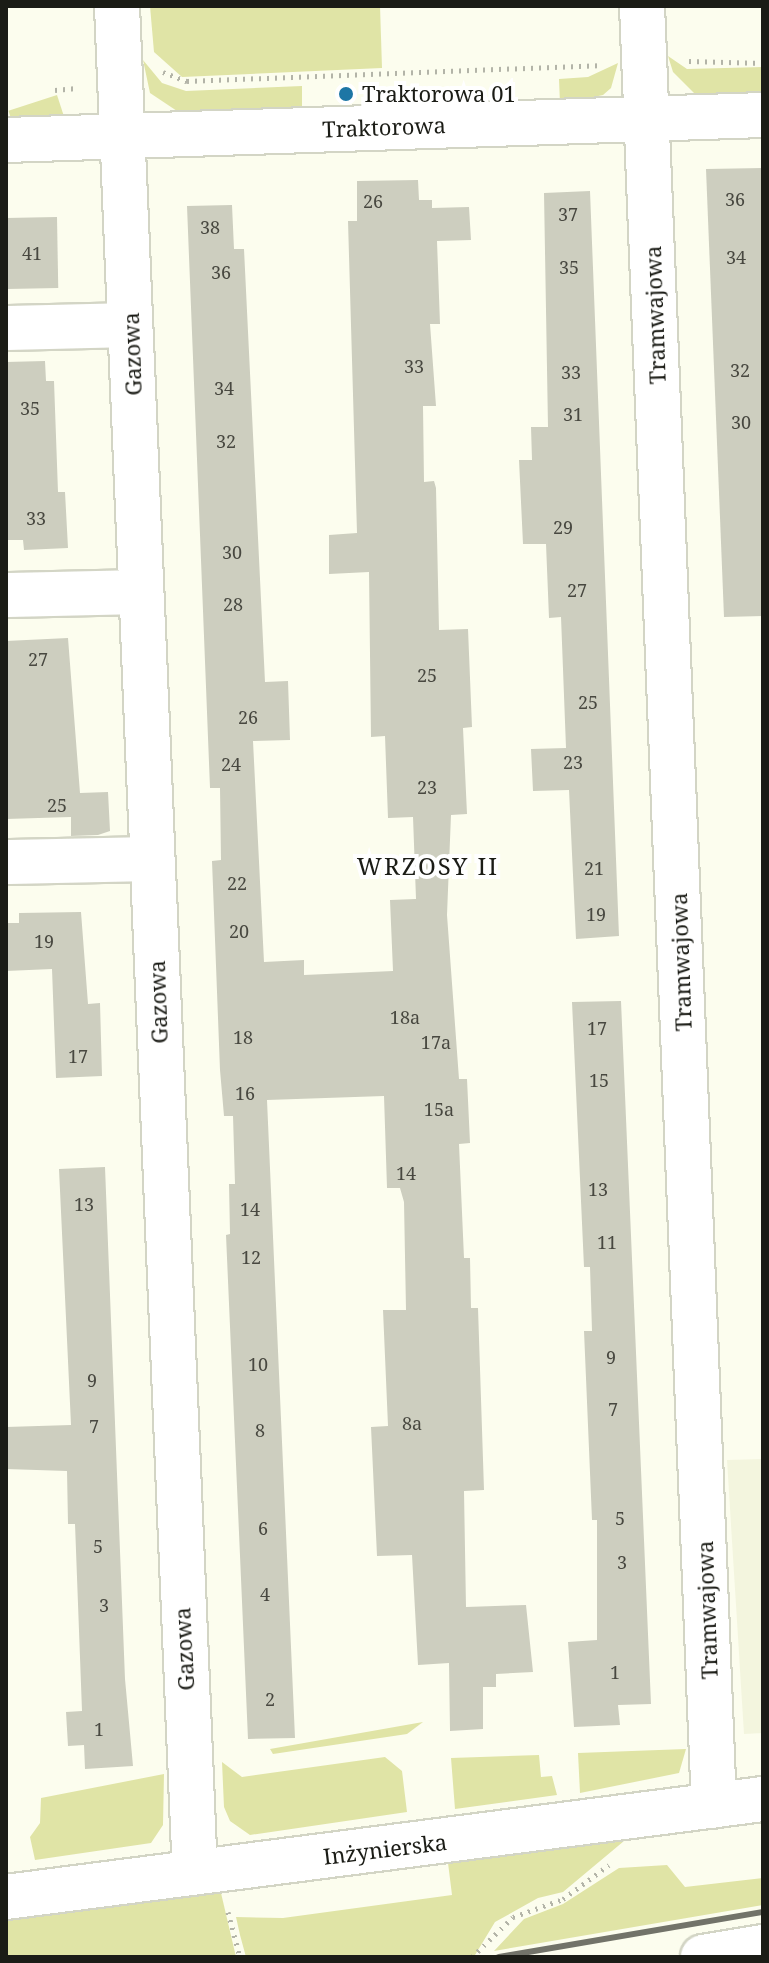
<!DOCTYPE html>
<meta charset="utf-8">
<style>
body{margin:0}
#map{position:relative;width:769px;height:1963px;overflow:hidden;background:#fcfdee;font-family:"Noto Serif",serif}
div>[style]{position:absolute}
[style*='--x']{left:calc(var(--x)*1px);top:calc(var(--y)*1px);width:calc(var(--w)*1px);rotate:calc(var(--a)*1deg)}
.built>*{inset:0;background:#f3f5de}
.green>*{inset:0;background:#e0e4a6;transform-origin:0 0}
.building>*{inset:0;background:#cdcebf;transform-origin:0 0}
.path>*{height:5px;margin-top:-2.5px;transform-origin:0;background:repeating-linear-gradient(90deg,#b3b4a8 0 2px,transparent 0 8px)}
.roads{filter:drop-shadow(2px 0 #d3d5c5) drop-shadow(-2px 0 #d3d5c5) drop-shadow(0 2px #d3d5c5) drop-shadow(0 -2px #d3d5c5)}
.minor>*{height:44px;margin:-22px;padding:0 22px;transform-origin:22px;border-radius:22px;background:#fff}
.rail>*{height:6px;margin:-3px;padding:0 3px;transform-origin:3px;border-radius:3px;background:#727369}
.dots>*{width:22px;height:22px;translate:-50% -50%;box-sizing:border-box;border:4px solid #fff;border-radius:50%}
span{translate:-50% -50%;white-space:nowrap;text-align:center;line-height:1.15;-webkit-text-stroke:8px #fff;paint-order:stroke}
.number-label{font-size:18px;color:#484840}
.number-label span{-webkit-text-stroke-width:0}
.poi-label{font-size:22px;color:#1b1c16}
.left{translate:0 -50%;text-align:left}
.street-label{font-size:22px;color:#1b1c16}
.neighbourhood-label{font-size:24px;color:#1b1c16;letter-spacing:2px}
.frame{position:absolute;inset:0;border:8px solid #1b1c16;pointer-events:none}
</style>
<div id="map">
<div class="built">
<i style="clip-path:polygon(763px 1459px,763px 1733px,744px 1734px,727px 1460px)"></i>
</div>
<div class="green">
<i style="clip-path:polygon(150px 6px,380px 6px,382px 68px,182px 77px,154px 52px)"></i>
<i style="clip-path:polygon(668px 56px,687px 69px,763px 67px,763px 96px,710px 98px,694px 93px,673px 72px)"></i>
<i style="clip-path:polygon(143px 60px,162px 83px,186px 91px,302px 86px,302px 111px,177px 111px,150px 93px)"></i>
<i style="clip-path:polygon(618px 63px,611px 88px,603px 95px,560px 104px,559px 79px,588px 77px)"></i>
<i style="left:57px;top:95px;width:20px;height:51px;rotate:72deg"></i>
<i style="clip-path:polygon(423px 1722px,407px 1734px,273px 1754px,270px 1749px)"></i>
<i style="clip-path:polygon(686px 1749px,679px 1773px,580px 1793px,578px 1753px)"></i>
<i style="clip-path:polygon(539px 1755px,541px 1777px,552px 1776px,557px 1795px,455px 1809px,451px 1758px)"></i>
<i style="clip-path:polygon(385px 1757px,402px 1771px,407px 1812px,250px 1835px,230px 1821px,224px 1807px,222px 1762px,242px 1777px)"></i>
<i style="clip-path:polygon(164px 1774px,163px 1825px,151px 1843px,35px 1860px,30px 1837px,40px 1823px,41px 1798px)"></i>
<i style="clip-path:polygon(624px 1841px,563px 1892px,538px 1898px,495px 1922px,475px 1955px,246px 1957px,240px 1935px,236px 1917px,283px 1918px,452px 1895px,448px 1863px)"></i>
<i style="clip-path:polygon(667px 1865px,685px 1887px,763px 1878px,763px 1905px,494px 1951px,524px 1919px,563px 1904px,619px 1868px)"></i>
<i style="clip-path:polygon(221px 1893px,236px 1957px,6px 1957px,6px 1919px)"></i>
</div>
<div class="building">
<i style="clip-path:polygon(763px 168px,763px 616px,724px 617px,706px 169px)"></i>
<i style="clip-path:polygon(418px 180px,419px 200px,432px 200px,432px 208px,469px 207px,471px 240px,437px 241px,440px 324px,430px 324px,436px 406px,423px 406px,424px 482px,434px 481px,436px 488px,439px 630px,468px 629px,472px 727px,463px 728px,467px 814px,451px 815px,447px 915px,459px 1079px,467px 1079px,470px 1143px,459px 1144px,464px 1258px,470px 1258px,471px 1308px,478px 1308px,484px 1490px,464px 1491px,466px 1607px,526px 1605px,533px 1672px,496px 1674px,496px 1687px,483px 1687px,483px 1729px,450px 1731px,449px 1663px,418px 1665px,412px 1555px,377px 1556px,371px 1427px,388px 1426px,383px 1310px,406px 1310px,404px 1202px,400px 1188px,387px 1188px,384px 1096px,267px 1100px,295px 1738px,248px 1739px,226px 1235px,230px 1234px,229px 1184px,235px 1184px,233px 1116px,224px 1116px,220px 1070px,212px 861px,221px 860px,220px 788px,210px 788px,187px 206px,232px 205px,234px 249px,244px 249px,265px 682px,288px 681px,290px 740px,253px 741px,264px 962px,304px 960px,304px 975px,393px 971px,390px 900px,416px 899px,413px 817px,388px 818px,385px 736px,371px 737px,369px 572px,329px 574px,329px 535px,357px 533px,348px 221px,357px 221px,357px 181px)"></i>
<i style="clip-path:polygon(590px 191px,619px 936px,576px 939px,569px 790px,533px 791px,531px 749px,566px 748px,561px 617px,549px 618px,546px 544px,523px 544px,519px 460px,532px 460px,531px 427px,548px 427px,544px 193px)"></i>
<i style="left:57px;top:217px;width:71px;height:51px;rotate:89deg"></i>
<i style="clip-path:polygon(45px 361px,46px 381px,54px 381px,58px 492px,65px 492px,68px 548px,24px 550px,23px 540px,6px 540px,6px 362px)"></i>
<i style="clip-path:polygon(68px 638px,80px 793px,108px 792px,110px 831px,98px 835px,71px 836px,71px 817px,6px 819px,6px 641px)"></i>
<i style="clip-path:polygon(81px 912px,88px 1004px,100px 1003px,102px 1076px,56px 1078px,52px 969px,6px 971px,6px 923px,19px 923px,19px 913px)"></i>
<i style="clip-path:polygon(621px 1001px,651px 1704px,618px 1705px,620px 1725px,574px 1727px,568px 1642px,597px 1640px,597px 1520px,592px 1520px,584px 1331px,592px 1331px,590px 1267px,584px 1267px,572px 1002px)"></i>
<i style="clip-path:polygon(105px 1167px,125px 1679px,133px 1766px,85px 1769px,84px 1745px,68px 1746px,66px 1712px,82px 1711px,75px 1524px,68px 1524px,67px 1471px,6px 1469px,6px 1427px,71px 1425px,59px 1169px)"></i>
</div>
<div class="path">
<i style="--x:689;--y:61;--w:74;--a:1.5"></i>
<i style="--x:163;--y:72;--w:26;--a:21"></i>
<i style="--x:187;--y:81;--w:412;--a:-2.2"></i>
<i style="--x:55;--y:90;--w:22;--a:-5"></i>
<i style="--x:228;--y:1912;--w:47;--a:75.1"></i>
<i style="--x:472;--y:1957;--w:57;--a:-44.3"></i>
<i style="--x:513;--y:1917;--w:53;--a:-19.8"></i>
<i style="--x:563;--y:1899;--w:57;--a:-36.5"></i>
</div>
<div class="roads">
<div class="minor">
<i style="--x:117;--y:6;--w:1867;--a:87.61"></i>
<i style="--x:642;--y:6;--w:1801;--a:87.71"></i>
<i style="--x:6;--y:140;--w:757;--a:-1.89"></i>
<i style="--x:6;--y:328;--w:124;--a:-1.4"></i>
<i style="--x:6;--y:595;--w:135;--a:-1.3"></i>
<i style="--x:6;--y:862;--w:146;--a:-1.2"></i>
<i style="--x:6;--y:1897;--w:763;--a:-7.38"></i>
<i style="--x:703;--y:1957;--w:61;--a:-9.5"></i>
</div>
</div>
<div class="rail">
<i style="--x:499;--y:1957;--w:268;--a:-9.7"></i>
</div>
<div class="dots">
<i style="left:346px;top:94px;background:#1d76a5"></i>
</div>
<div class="number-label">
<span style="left:735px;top:199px">36</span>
<span style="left:373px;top:201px">26</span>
<span style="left:568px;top:214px">37</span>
<span style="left:210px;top:227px">38</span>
<span style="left:32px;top:253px">41</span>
<span style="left:736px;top:257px">34</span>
<span style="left:569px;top:267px">35</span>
<span style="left:221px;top:272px">36</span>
<span style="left:414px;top:366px">33</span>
<span style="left:740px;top:370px">32</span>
<span style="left:571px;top:372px">33</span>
<span style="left:224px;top:388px">34</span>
<span style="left:30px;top:408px">35</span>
<span style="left:573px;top:414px">31</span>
<span style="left:741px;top:422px">30</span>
<span style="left:226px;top:441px">32</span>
<span style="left:36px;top:518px">33</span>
<span style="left:563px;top:527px">29</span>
<span style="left:232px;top:552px">30</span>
<span style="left:577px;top:590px">27</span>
<span style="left:233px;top:604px">28</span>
<span style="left:38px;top:659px">27</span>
<span style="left:427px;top:675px">25</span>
<span style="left:588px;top:702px">25</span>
<span style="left:248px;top:717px">26</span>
<span style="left:573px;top:762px">23</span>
<span style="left:231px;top:764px">24</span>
<span style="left:427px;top:787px">23</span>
<span style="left:57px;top:805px">25</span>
<span style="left:594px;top:868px">21</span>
<span style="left:237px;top:883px">22</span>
<span style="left:596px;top:914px">19</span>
<span style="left:239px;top:931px">20</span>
<span style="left:44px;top:941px">19</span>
<span style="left:405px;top:1017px">18a</span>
<span style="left:597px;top:1028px">17</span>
<span style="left:243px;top:1037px">18</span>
<span style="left:436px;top:1042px">17a</span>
<span style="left:78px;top:1056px">17</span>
<span style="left:599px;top:1080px">15</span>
<span style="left:245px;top:1093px">16</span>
<span style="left:439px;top:1109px">15a</span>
<span style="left:406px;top:1173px">14</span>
<span style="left:598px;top:1189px">13</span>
<span style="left:84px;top:1204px">13</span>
<span style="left:250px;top:1209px">14</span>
<span style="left:607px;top:1242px">11</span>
<span style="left:251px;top:1257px">12</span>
<span style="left:611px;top:1357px">9</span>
<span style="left:258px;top:1364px">10</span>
<span style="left:92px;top:1380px">9</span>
<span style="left:613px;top:1409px">7</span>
<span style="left:412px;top:1423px">8a</span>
<span style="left:94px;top:1426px">7</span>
<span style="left:260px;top:1430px">8</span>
<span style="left:620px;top:1518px">5</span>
<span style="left:263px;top:1528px">6</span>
<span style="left:98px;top:1546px">5</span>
<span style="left:622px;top:1562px">3</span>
<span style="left:265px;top:1594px">4</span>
<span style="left:104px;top:1605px">3</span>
<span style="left:615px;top:1672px">1</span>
<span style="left:270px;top:1699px">2</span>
<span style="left:99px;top:1729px">1</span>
</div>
<div class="poi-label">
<span class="left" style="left:362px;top:94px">Traktorowa 01</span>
</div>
<div class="street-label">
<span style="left:384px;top:127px;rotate:-2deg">Traktorowa</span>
<span style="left:655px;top:315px;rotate:-92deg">Tramwajowa</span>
<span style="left:132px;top:354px;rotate:-92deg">Gazowa</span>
<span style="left:681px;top:962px;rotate:-92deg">Tramwajowa</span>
<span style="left:158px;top:1002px;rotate:-92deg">Gazowa</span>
<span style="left:707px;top:1610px;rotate:-92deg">Tramwajowa</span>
<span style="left:184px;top:1649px;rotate:-93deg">Gazowa</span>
<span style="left:385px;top:1849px;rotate:-7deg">Inżynierska</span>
</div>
<div class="neighbourhood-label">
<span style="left:428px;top:866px">WRZOSY II</span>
</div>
<div class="frame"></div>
</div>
